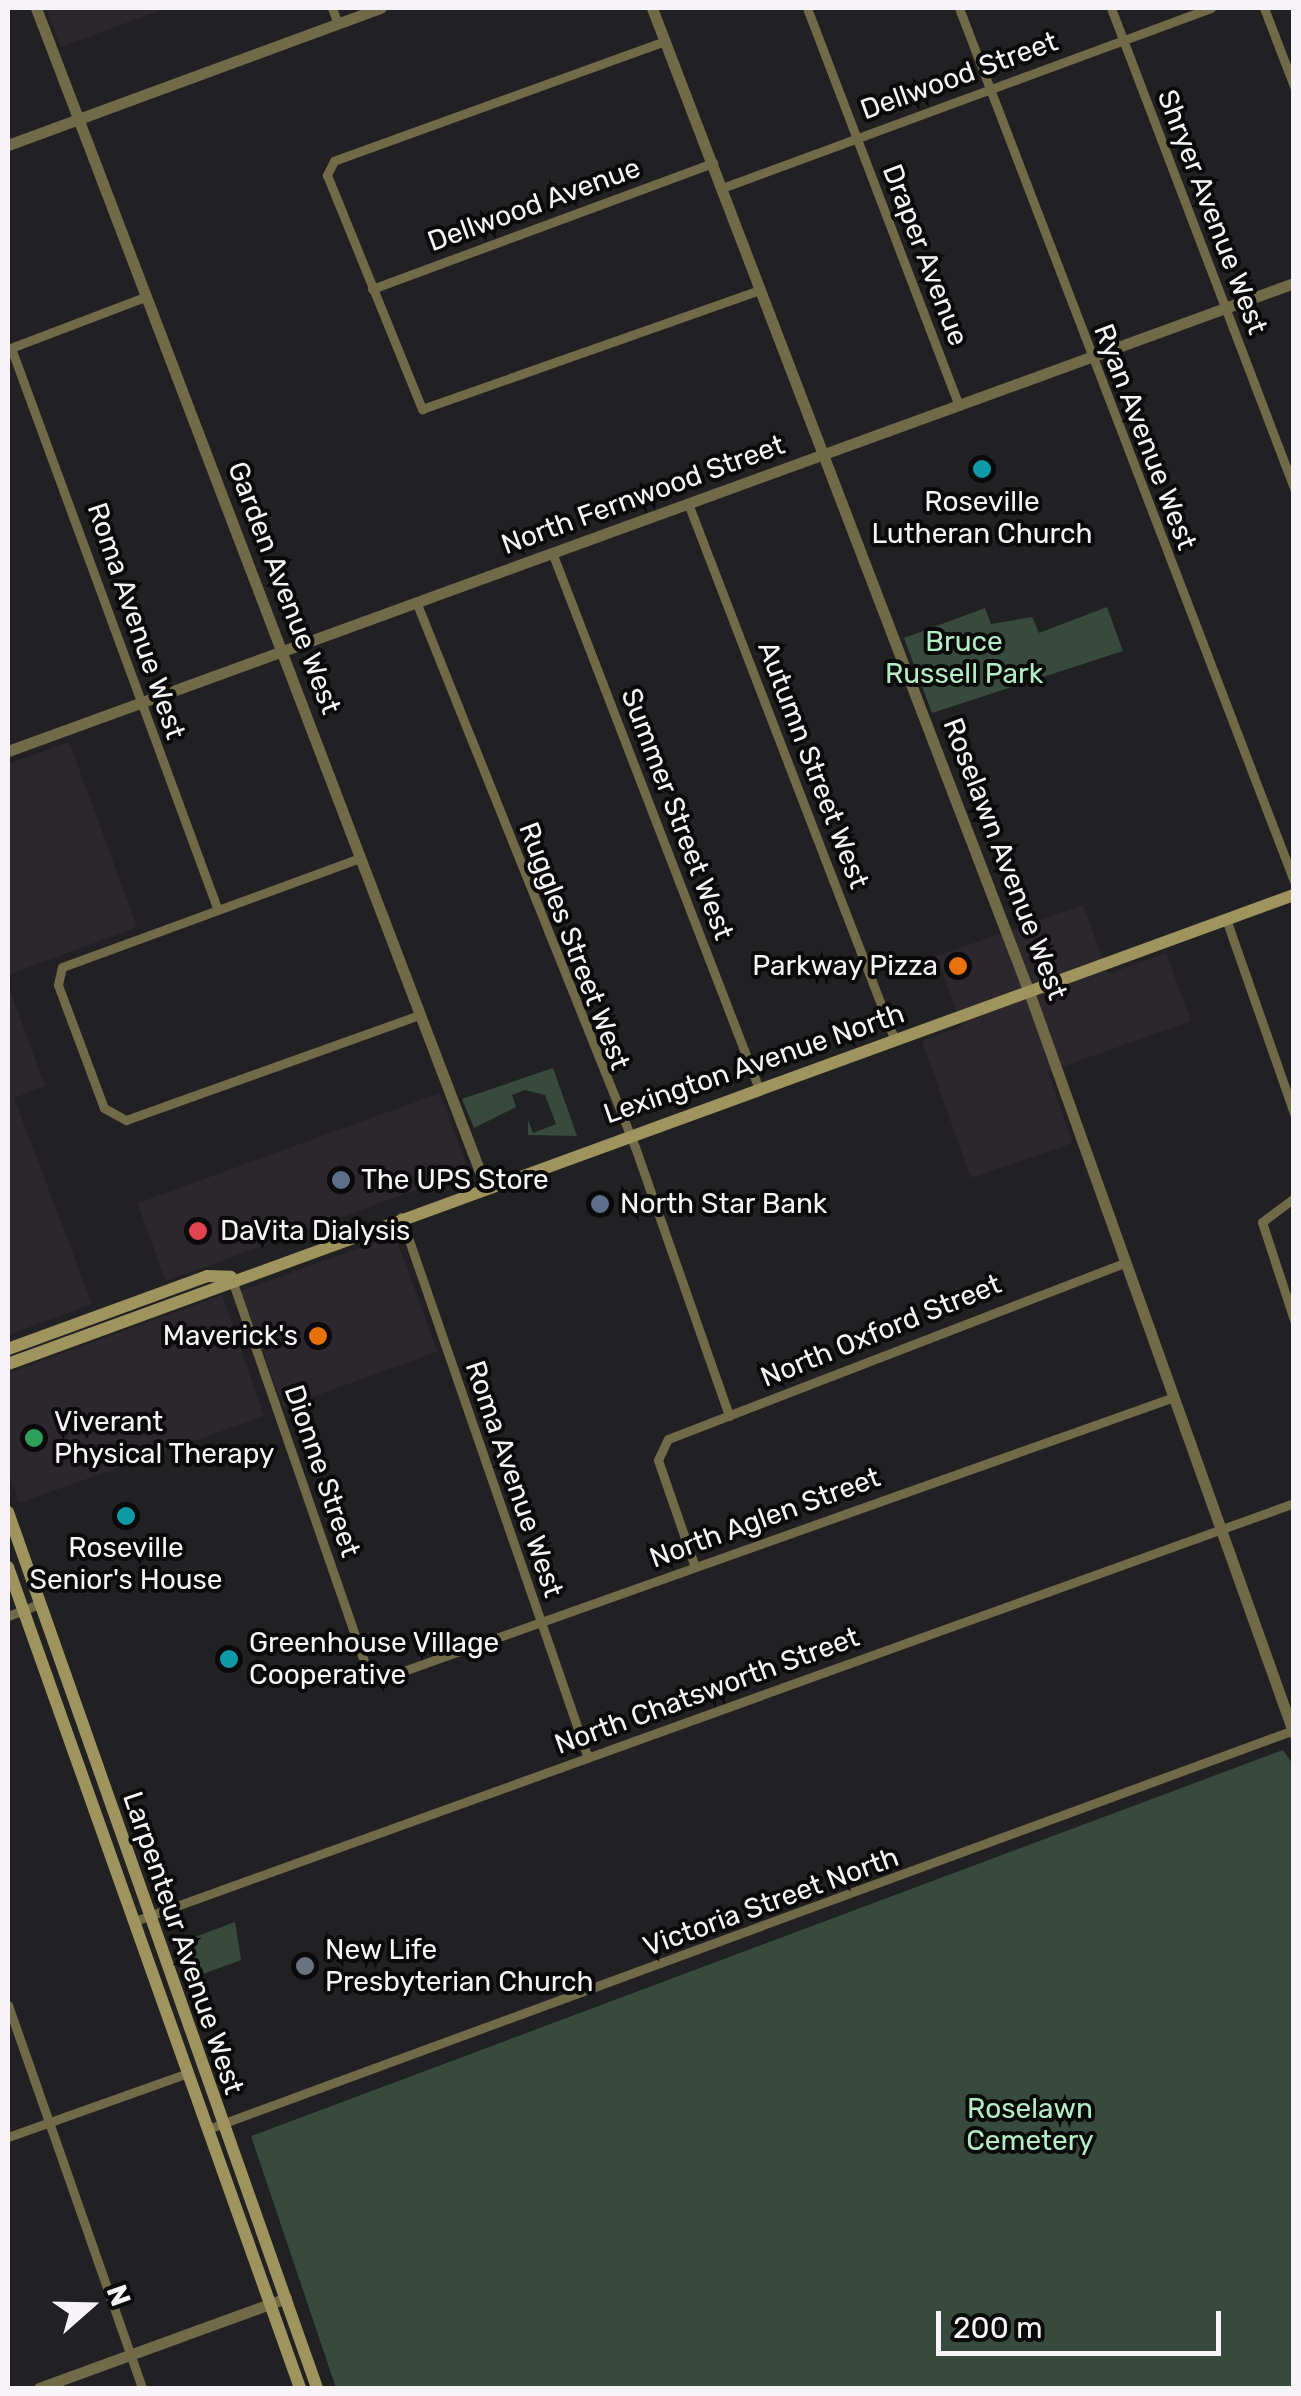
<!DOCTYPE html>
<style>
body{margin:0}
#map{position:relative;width:1301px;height:2396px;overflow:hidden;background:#212022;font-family:Rubik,sans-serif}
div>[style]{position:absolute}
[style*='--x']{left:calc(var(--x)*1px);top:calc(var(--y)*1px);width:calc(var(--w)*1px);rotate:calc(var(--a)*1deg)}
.built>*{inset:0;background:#2c272d;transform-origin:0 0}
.green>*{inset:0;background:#384a3d}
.minor>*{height:9px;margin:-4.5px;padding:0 4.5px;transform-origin:4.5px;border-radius:4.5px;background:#716a48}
.tertiary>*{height:11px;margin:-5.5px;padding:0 5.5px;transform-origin:5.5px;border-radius:5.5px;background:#716a48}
.secondary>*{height:12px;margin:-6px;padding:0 6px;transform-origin:6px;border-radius:6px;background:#9f945d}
.dots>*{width:28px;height:28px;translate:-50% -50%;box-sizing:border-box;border:5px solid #0b0a0b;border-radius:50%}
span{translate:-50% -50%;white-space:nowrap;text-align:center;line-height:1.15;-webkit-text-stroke:8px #0b0a0b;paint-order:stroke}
.street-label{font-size:28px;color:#f6f4f6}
.poi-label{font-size:28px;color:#f6f4f6}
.right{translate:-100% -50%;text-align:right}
.left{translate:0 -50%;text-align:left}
.park-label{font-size:28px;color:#b3edc5}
.frame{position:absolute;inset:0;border:10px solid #f6f4f6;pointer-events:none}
.north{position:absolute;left:40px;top:2256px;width:100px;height:100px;-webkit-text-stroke:8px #0b0a0b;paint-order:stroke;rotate:70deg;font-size:28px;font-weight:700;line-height:40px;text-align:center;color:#f6f4f6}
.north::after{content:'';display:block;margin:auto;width:35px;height:45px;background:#f6f4f6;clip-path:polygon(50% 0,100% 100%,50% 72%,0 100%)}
.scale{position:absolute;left:936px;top:2311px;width:285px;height:45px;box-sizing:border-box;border:5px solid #f6f4f6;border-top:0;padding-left:12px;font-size:30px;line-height:35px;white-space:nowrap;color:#f6f4f6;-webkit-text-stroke:8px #0b0a0b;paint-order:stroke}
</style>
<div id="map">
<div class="built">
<i style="clip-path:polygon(46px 8px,167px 8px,61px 47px)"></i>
<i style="clip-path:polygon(69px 742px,137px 927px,8px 975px,8px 764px)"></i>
<i style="clip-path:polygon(1083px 905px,1108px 974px,1166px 953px,1191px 1021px,1048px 1072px,1073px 1143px,971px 1178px,922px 1041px,962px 1026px,936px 956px)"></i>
<i style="clip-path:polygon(8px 985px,45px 1086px,14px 1098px,92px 1304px,8px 1335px)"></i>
<i style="left:440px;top:1093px;width:83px;height:322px;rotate:70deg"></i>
<i style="left:395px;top:1235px;width:124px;height:164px;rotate:70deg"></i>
<i style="clip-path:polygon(222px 1295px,264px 1416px,19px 1503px,8px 1469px,8px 1373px)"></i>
</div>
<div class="green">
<i style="clip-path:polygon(1107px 607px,1123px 651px,932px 713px,904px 638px,985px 608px,991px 624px,1032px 617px,1039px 633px)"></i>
<i style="clip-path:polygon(553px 1068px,577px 1136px,528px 1135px,528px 1120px,533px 1133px,556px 1124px,545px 1095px,525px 1090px,512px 1095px,516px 1107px,474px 1128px,462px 1099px)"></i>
<i style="clip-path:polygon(1283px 1750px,1294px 1766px,1293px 2388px,336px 2388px,251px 2136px)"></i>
<i style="clip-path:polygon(235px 1922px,241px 1960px,200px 1975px,187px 1940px)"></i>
</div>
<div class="minor">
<i style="--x:332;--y:8;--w:17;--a:69"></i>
<i style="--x:807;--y:8;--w:426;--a:69.1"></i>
<i style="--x:959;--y:8;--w:935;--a:69.01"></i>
<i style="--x:1111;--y:8;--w:514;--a:69.13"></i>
<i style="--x:1264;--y:8;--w:84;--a:69"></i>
<i style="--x:665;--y:41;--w:352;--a:160.1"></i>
<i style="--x:334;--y:161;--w:16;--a:117"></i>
<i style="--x:327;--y:175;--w:253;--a:67.9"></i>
<i style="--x:422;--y:409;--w:358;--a:-19.4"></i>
<i style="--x:722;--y:188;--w:521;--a:-20.21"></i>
<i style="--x:372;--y:289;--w:364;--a:-20.3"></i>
<i style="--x:11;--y:348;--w:597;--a:69.8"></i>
<i style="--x:8;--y:349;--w:147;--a:-20.8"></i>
<i style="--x:689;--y:506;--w:573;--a:68.94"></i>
<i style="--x:553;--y:555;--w:572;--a:68.9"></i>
<i style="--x:417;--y:604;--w:585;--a:68.13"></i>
<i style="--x:635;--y:1147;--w:285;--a:70.7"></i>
<i style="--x:360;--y:858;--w:317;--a:159.9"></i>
<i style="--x:62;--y:967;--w:18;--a:103"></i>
<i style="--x:58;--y:985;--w:131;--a:69.5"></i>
<i style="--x:104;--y:1108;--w:25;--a:29"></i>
<i style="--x:126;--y:1120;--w:312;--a:-19.7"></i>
<i style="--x:1226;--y:919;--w:206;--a:70.7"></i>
<i style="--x:1294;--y:1198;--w:40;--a:143"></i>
<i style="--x:1262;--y:1222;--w:103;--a:71.9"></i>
<i style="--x:401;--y:1217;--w:572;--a:70.93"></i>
<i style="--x:232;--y:1280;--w:412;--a:70.9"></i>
<i style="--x:367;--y:1669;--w:17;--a:36"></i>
<i style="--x:381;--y:1679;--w:838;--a:-19.58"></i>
<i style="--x:695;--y:1567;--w:113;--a:-109.1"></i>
<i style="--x:658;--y:1460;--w:23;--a:-65"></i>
<i style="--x:668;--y:1439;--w:489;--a:-21.1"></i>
<i style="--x:8;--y:1616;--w:34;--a:-21"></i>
<i style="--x:135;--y:1921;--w:1232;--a:-19.83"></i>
<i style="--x:8;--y:2005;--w:406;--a:70.7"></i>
<i style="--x:208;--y:2129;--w:1154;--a:-20.18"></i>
<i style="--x:8;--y:2137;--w:191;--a:-19.6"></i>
</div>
<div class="tertiary">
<i style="--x:36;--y:8;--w:1260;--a:69.12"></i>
<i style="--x:652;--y:8;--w:1054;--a:69.04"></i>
<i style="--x:1029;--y:992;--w:788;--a:70.35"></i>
<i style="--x:8;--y:145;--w:397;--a:-20.2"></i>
<i style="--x:8;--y:751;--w:1369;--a:-20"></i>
<i style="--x:39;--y:2388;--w:263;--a:-20"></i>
</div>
<div class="secondary">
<i style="--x:8;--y:1349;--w:212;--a:-20.1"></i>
<i style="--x:207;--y:1276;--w:24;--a:2"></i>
<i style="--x:8;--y:1364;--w:1369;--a:-20.04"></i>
<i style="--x:8;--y:1512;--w:929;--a:70.57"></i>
<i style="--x:8;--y:1567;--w:871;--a:70.42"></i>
</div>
<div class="dots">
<i style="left:982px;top:469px;background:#0f9aa8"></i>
<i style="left:958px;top:966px;background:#e8710a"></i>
<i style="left:341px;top:1180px;background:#5c6f8a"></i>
<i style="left:600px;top:1204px;background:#5c6f8a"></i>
<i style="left:198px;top:1231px;background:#e0444e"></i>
<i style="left:318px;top:1336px;background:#e8710a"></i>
<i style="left:34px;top:1438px;background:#2e9e5b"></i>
<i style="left:126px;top:1516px;background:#0f9aa8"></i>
<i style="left:229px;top:1659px;background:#0f9aa8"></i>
<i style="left:305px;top:1966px;background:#6b7280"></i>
</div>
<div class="street-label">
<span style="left:959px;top:76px;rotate:-20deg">Dellwood Street</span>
<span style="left:534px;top:205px;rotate:-20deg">Dellwood Avenue</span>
<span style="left:1212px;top:212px;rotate:69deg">Shryer Avenue West</span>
<span style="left:925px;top:255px;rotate:69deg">Draper Avenue</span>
<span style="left:1145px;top:437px;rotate:69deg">Ryan Avenue West</span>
<span style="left:643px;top:495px;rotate:-20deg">North Fernwood Street</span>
<span style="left:284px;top:588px;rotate:69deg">Garden Avenue West</span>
<span style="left:136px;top:621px;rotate:71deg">Roma Avenue West</span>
<span style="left:813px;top:765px;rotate:69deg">Autumn Street West</span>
<span style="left:677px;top:814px;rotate:69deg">Summer Street West</span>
<span style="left:1005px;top:859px;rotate:69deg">Roselawn Avenue West</span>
<span style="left:574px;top:946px;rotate:69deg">Ruggles Street West</span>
<span style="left:754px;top:1064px;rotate:-19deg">Lexington Avenue North</span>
<span style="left:881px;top:1331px;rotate:-22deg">North Oxford Street</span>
<span style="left:322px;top:1471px;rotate:71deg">Dionne Street</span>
<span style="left:514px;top:1479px;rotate:71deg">Roma Avenue West</span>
<span style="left:765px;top:1518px;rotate:-20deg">North Aglen Street</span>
<span style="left:707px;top:1691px;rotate:-20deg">North Chatsworth Street</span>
<span style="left:771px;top:1902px;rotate:-20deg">Victoria Street North</span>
<span style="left:183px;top:1943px;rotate:71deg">Larpenteur Avenue West</span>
</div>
<div class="poi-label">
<span style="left:982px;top:518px">Roseville<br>Lutheran Church</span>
<span class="right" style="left:938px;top:966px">Parkway Pizza</span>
<span class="left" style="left:361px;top:1180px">The UPS Store</span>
<span class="left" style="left:620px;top:1204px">North Star Bank</span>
<span class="left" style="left:220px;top:1231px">DaVita Dialysis</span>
<span class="right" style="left:298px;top:1336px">Maverick's</span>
<span class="left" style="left:54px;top:1438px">Viverant<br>Physical Therapy</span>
<span style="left:126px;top:1564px">Roseville<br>Senior's House</span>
<span class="left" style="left:249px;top:1659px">Greenhouse Village<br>Cooperative</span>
<span class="left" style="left:325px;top:1966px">New Life<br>Presbyterian Church</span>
</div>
<div class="park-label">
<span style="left:964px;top:658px">Bruce<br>Russell Park</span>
<span style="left:1030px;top:2125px">Roselawn<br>Cemetery</span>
</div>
<div class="frame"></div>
<div class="north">N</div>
<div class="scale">200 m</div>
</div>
